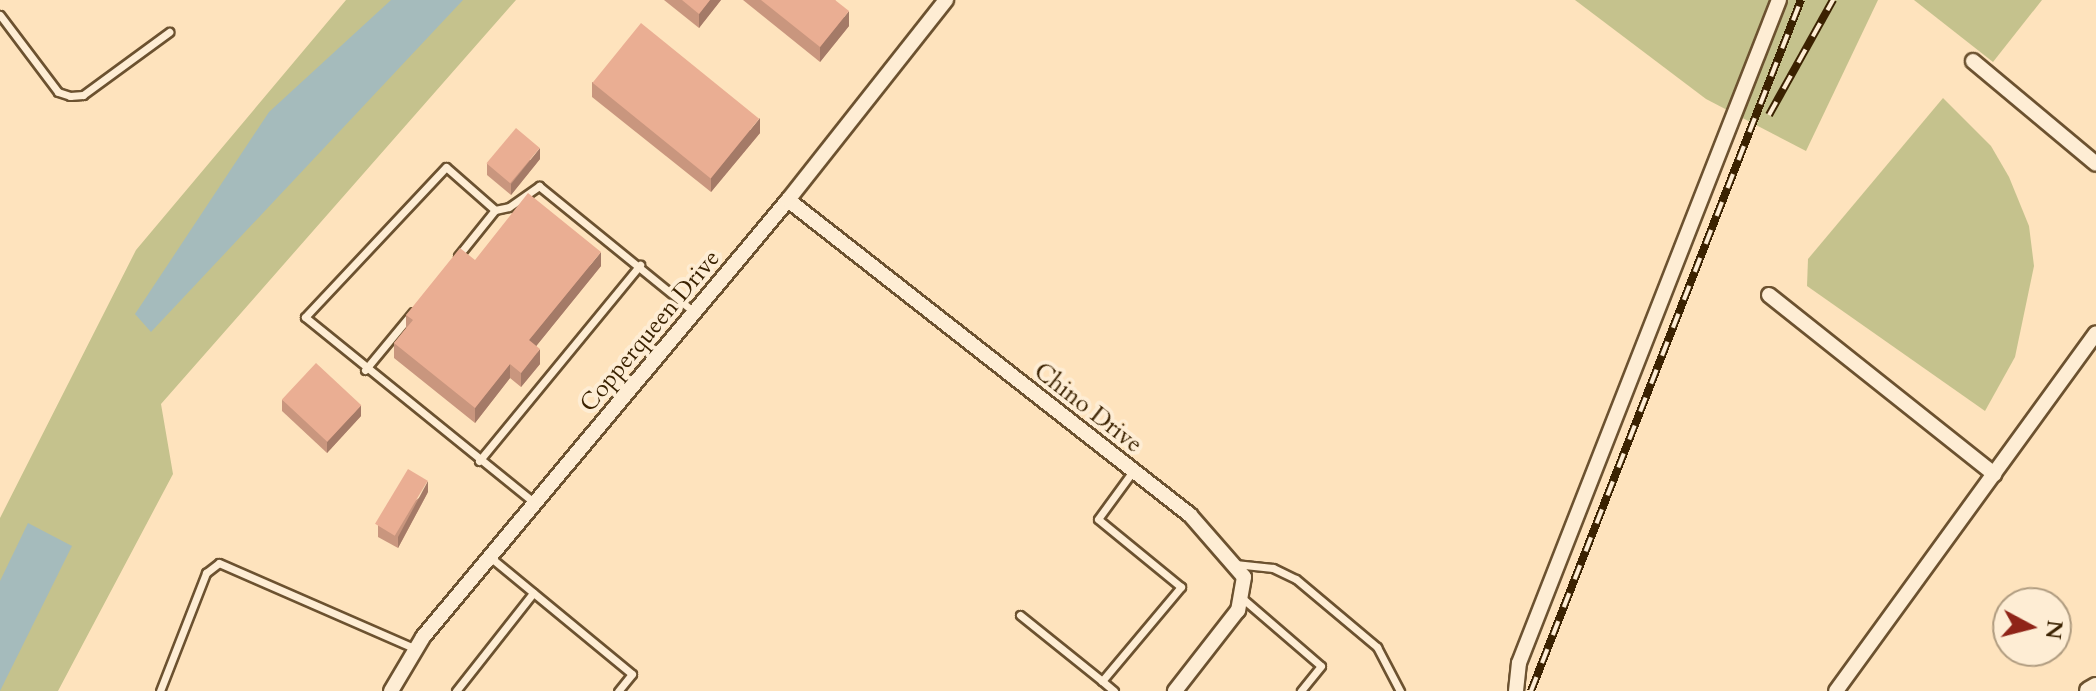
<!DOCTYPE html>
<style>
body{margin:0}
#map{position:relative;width:2096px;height:691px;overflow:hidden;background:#fee3bd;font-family:Cardo,serif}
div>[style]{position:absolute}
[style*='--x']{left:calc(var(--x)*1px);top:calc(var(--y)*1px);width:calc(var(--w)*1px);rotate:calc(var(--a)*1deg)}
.green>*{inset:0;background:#c5c28d}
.water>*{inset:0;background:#a5bbbc}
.roads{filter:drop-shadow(2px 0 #6c5230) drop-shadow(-2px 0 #6c5230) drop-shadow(0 2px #6c5230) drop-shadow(0 -2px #6c5230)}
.lane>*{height:7px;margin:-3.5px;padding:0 3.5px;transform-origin:3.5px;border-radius:3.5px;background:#feedd4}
.street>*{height:14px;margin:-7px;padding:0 7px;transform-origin:7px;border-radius:7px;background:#feedd4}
.secondary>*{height:18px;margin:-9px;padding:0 9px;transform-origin:9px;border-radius:9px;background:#feedd4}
.rail>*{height:8px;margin-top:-4px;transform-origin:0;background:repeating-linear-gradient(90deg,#feedd4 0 15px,#3b2201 0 30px);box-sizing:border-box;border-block:2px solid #3b2201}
.wall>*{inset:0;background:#c9967e}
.shaded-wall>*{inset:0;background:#a47a67}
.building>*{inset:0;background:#eaae93;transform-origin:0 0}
span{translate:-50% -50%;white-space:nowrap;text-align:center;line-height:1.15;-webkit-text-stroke:8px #feedd4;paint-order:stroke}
.street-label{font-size:24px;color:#3b2201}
.north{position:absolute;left:1992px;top:587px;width:80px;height:80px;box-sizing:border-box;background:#feedd4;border:2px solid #b09c80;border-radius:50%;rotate:97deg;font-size:22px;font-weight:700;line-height:32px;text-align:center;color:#3b2201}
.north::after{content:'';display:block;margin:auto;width:28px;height:36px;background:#8f2418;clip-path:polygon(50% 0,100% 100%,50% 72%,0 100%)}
</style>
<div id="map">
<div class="green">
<i style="clip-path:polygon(346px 0,516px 0,161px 404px,173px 474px,58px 691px,0 691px,0 518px,136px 250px)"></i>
<i style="clip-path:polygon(1575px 0,1878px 0,1806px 151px,1706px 99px)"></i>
<i style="clip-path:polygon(1914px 0,2042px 0,1993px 62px)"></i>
<i style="clip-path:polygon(1943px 98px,1991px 146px,2009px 177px,2029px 226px,2034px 266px,2015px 357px,1985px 411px,1807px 286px,1808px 259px)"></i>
</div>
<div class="water">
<i style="clip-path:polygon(391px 0,463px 0,151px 332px,135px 314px,269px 112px)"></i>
<i style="clip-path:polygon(28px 523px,72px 546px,0 691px,0 581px)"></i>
</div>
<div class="roads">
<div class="lane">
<i style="--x:0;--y:15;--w:96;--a:53"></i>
<i style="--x:58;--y:92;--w:13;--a:18"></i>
<i style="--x:70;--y:96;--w:13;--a:-4"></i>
<i style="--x:83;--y:95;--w:107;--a:-36.2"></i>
<i style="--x:495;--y:210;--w:14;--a:-12"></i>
<i style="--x:509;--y:207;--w:37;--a:-35"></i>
<i style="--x:539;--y:186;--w:200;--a:39.1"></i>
<i style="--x:458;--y:256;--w:59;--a:-51.2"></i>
<i style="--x:495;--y:210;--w:65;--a:-138.7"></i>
<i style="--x:446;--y:167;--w:206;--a:133.2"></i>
<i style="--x:305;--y:317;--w:296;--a:39"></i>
<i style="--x:365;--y:370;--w:75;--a:-50.4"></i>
<i style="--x:479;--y:461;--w:254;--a:-50.6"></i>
<i style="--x:490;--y:557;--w:184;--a:39.5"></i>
<i style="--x:632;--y:674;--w:22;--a:129"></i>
<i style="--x:1235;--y:564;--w:38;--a:6"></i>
<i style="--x:1273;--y:568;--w:25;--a:26"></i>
<i style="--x:1296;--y:579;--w:106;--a:40"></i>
<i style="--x:1377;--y:647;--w:50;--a:62.4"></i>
<i style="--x:1242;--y:598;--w:104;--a:40.7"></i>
<i style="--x:1321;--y:666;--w:32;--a:129"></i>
<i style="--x:1020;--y:615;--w:105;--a:38.8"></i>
<i style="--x:160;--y:691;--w:127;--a:-68.7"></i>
<i style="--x:206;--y:573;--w:16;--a:-38"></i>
<i style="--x:219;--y:563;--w:215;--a:23.6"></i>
<i style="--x:456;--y:691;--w:125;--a:-51.8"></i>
<i style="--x:1114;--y:691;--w:16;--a:-140"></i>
<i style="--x:1102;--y:681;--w:123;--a:-50"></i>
<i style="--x:1181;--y:587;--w:107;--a:-140.7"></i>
<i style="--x:1098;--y:519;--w:59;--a:-53.9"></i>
</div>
<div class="street">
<i style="--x:1973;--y:61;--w:160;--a:39.9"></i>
<i style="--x:788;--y:200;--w:511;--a:38.08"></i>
<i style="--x:1190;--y:515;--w:82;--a:48.9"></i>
<i style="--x:1244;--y:577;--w:34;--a:100"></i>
<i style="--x:1238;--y:610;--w:103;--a:127.9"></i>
<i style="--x:1769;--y:295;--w:288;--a:38.5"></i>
<i style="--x:391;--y:691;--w:63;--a:-59.3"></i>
<i style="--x:423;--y:637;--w:569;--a:-50.13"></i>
<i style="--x:788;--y:200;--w:255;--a:-51.7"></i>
<i style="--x:1516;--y:691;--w:28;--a:-84"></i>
<i style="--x:1519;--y:663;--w:712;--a:-68.59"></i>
<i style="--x:1836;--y:691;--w:442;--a:-54"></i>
</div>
<div class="secondary">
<i style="--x:2089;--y:691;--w:8;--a:-30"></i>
</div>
</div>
<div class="rail">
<i style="--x:1769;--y:115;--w:132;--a:-60.9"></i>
<i style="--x:1531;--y:691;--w:742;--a:-68.66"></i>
</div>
<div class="wall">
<i style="clip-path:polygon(664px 0,721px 0,699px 28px)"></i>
<i style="clip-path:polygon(743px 0,835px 0,849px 26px,820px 62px)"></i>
<i style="clip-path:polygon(592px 82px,760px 133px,711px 192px,592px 97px)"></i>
<i style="clip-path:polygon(540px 159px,511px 195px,487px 175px,487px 164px)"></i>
<i style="clip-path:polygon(475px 260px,601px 266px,536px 346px,540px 364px,521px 387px,510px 378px,475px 423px,394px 358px,394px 343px,406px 328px,406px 315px)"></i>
<i style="clip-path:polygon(282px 400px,361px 416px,327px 453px,282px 411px)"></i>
<i style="clip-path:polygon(428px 492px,398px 548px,378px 537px,378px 525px)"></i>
</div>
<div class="shaded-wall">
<i style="clip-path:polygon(710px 0,721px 0,699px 28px,699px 14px)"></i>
<i style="clip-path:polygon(849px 11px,849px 26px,820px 62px,820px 47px)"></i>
<i style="clip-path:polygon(760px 118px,760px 133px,711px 192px,711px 178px)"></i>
<i style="clip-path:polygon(540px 148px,540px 159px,511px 195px,511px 184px)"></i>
<i style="clip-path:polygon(601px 252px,601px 266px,529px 355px,529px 340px)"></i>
<i style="clip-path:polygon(540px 349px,540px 364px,521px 387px,521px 373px)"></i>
<i style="clip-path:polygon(510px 364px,510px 378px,475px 423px,475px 408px)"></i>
<i style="clip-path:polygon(361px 405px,361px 416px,327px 453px,327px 442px)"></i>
<i style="clip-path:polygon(428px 481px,428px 492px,398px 548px,398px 537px)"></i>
</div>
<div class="building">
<i style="clip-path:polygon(682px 0,710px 0,699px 14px)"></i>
<i style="clip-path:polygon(761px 0,835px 0,849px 11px,820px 47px)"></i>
<i style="left:641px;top:23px;width:152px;height:77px;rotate:39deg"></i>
<i style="left:516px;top:128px;width:31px;height:46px;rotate:40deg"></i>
<i style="clip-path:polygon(528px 193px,601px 252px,529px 340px,540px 349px,521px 373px,510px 364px,475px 408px,394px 343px,413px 320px,406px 315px,460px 248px,475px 260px)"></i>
<i style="left:316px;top:363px;width:62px;height:50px;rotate:43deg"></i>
<i style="left:408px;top:469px;width:23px;height:64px;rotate:31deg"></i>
</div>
<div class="street-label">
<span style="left:650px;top:331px;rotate:-50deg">Copperqueen Drive</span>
<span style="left:1088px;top:408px;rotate:38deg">Chino Drive</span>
</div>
<div class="north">N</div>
</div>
